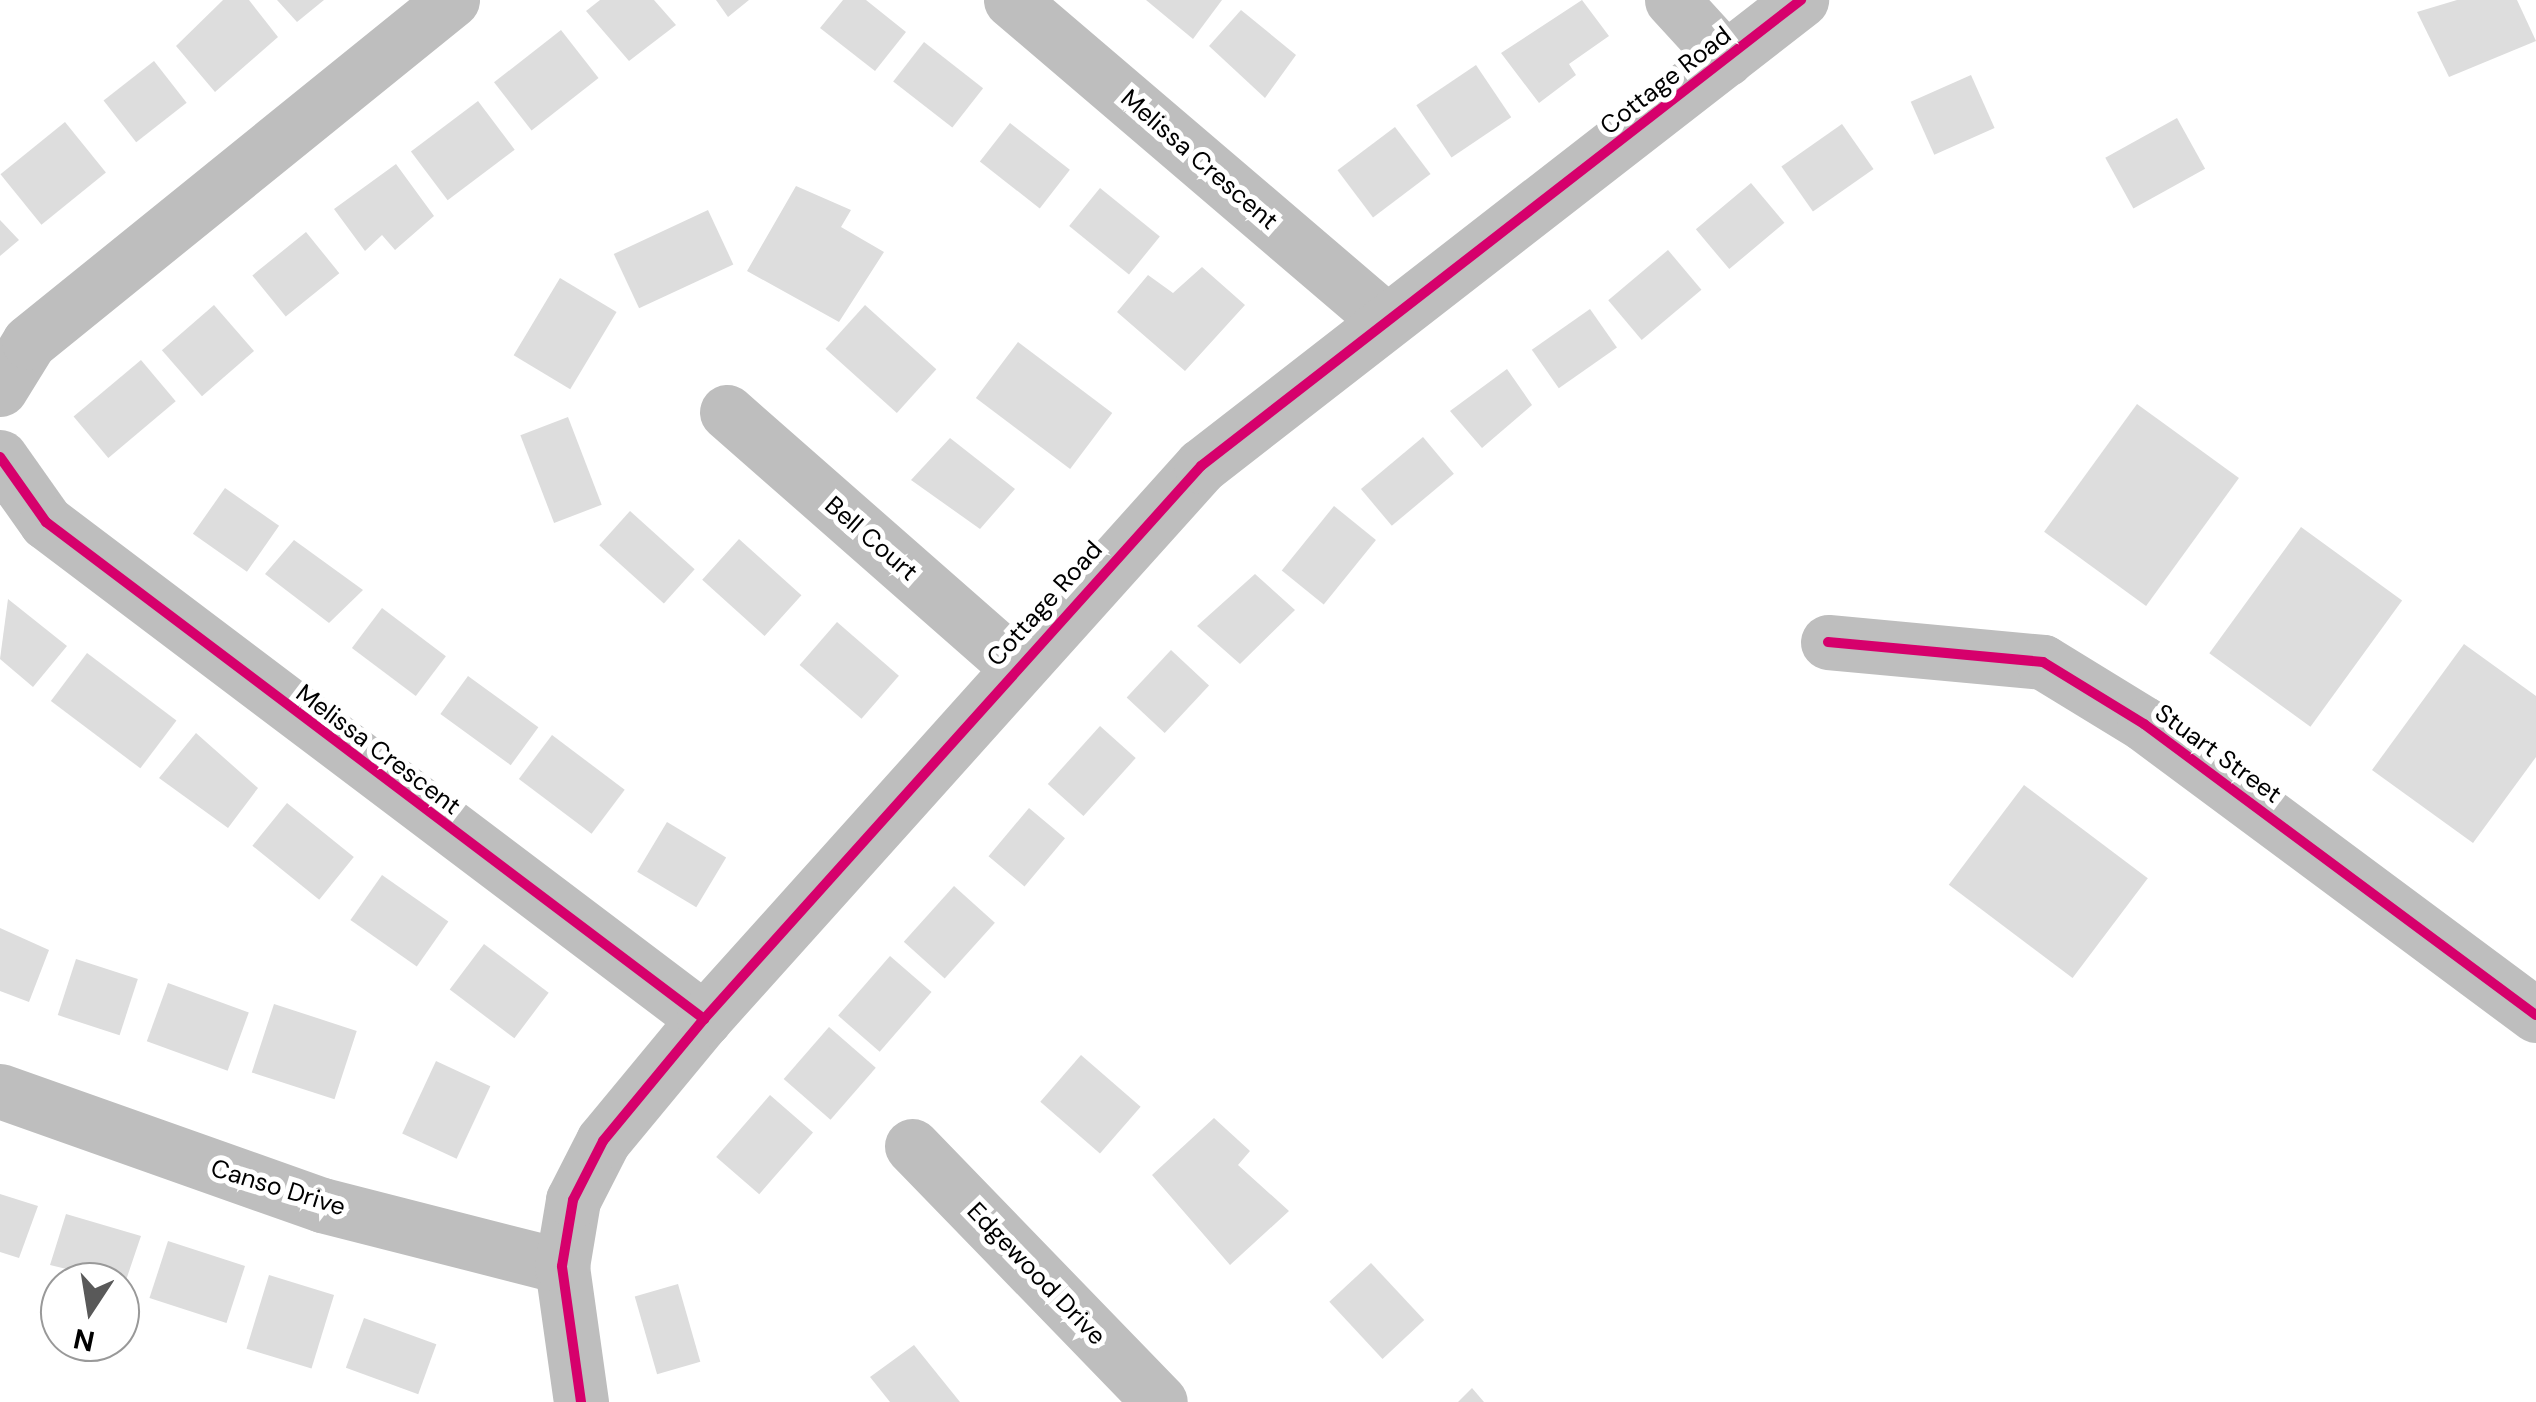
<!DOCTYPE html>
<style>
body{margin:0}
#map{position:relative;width:2536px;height:1402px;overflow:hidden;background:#fff;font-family:"DM Sans",sans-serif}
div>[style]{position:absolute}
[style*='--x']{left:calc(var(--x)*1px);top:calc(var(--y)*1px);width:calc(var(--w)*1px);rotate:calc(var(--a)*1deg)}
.building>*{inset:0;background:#ddd;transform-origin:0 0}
.minor>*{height:55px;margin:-27.5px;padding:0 27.5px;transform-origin:27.5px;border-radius:27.5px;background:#bebebe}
.cycleway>*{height:10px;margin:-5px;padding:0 5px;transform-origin:5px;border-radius:5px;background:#d6006c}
span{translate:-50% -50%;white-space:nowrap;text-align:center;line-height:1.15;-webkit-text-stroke:10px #fff;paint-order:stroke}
.street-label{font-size:25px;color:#000}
.north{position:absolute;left:40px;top:1262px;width:100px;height:100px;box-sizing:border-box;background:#fff;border:2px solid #999;border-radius:50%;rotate:192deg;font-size:28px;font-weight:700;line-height:40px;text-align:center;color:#000}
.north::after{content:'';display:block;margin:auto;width:35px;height:45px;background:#595959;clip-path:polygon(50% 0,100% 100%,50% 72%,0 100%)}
</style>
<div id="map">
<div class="building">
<i style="clip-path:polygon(223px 0,249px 0,278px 37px,215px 92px,176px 46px)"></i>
<i style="clip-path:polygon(277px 0,324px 0,297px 22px)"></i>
<i style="clip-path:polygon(600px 0,654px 0,676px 25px,629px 61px,586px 11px)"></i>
<i style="clip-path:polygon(716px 0,749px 0,728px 17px)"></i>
<i style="clip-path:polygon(843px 0,866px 0,906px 32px,875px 71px,820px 28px)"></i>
<i style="clip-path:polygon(1146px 0,1222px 0,1193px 39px)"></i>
<i style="clip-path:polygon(1582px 0,1609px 36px,1569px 64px,1576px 75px,1539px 103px,1501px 53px)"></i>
<i style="clip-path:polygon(2457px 0,2517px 0,2536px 41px,2449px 77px,2417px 12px)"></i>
<i style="clip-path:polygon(1241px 10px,1296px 55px,1265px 98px,1209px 46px)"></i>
<i style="left:561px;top:30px;width:61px;height:85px;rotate:52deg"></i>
<i style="left:924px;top:42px;width:75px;height:50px;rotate:38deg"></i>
<i style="left:154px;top:61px;width:53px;height:64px;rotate:52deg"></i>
<i style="left:1476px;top:65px;width:63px;height:72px;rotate:56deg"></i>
<i style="left:1971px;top:75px;width:58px;height:66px;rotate:66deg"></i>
<i style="left:478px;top:101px;width:61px;height:84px;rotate:53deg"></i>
<i style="left:2177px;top:118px;width:58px;height:82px;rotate:61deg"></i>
<i style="left:65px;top:122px;width:65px;height:83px;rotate:51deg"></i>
<i style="left:1010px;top:123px;width:76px;height:49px;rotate:38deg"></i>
<i style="left:1842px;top:124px;width:55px;height:74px;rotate:55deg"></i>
<i style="left:1395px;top:127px;width:59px;height:72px;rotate:53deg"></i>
<i style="clip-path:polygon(396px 164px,434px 216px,395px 250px,382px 235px,365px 251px,334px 209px)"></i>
<i style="left:1751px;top:183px;width:52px;height:72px;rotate:50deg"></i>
<i style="clip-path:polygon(796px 186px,851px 210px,841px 227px,884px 252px,839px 322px,747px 271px)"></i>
<i style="left:1100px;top:188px;width:77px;height:49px;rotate:39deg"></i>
<i style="left:708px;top:210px;width:60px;height:104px;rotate:65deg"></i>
<i style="clip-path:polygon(0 220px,19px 240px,0 256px)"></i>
<i style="left:306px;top:232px;width:53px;height:69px;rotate:51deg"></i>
<i style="left:1668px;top:250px;width:52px;height:78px;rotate:50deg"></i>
<i style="clip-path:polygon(1202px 267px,1245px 305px,1185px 371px,1117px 312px,1148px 275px,1173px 293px)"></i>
<i style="left:560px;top:278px;width:66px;height:90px;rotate:31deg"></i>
<i style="left:214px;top:305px;width:61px;height:69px;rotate:49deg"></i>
<i style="left:865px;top:305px;width:96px;height:59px;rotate:42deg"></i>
<i style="left:1590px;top:309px;width:47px;height:71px;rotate:55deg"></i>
<i style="left:1018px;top:342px;width:118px;height:70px;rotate:37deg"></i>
<i style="left:141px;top:360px;width:54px;height:88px;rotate:50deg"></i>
<i style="clip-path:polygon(1507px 369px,1532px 405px,1482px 448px,1450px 411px)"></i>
<i style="left:2137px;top:404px;width:126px;height:158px;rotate:36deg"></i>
<i style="left:568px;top:417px;width:94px;height:51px;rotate:69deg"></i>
<i style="left:1423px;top:437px;width:48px;height:81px;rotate:50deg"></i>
<i style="clip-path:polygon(950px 438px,1015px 489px,980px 529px,911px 480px)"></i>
<i style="left:225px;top:488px;width:66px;height:56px;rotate:35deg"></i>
<i style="left:1334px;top:506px;width:54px;height:83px;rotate:39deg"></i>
<i style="left:630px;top:511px;width:87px;height:46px;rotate:42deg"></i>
<i style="left:2301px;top:527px;width:125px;height:156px;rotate:36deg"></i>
<i style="left:739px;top:539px;width:84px;height:55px;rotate:42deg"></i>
<i style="clip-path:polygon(294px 540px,363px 590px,329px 623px,265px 574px)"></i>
<i style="clip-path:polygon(1255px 574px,1295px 610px,1240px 664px,1197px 626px)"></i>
<i style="clip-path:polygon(8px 599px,67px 646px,33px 687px,0 659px)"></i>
<i style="left:382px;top:608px;width:80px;height:50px;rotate:37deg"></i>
<i style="left:837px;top:622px;width:82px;height:57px;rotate:41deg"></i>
<i style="clip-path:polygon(2464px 644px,2536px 696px,2536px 757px,2473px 843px,2372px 770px)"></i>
<i style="left:1171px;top:650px;width:52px;height:65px;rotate:43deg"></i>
<i style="left:87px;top:653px;width:112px;height:60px;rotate:37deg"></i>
<i style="left:468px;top:676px;width:87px;height:47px;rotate:36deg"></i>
<i style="left:1100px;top:726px;width:48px;height:78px;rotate:42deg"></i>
<i style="clip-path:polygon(196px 733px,258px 788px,228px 828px,159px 778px)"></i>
<i style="left:552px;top:735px;width:91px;height:55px;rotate:37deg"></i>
<i style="left:2024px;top:785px;width:155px;height:125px;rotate:37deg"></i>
<i style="left:287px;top:803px;width:86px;height:55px;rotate:39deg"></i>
<i style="left:1029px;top:808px;width:47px;height:63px;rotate:40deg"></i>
<i style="left:667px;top:822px;width:69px;height:58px;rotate:31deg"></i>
<i style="left:382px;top:875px;width:81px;height:55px;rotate:35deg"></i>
<i style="left:954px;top:886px;width:55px;height:75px;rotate:42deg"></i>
<i style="clip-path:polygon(0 928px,49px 950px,29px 1002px,0 991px)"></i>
<i style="left:484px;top:944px;width:81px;height:57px;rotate:37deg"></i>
<i style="left:890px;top:956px;width:55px;height:79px;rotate:41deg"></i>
<i style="left:76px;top:959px;width:65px;height:59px;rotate:18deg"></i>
<i style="left:168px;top:983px;width:86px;height:62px;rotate:20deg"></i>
<i style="left:274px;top:1004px;width:87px;height:72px;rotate:18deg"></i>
<i style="left:829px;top:1027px;width:62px;height:69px;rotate:41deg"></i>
<i style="left:1081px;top:1055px;width:79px;height:62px;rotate:41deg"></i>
<i style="left:436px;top:1061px;width:60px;height:80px;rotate:25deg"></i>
<i style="left:770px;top:1095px;width:57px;height:82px;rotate:41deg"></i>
<i style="clip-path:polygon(1214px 1118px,1250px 1151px,1238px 1165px,1289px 1211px,1230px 1265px,1152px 1175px)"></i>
<i style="clip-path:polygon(0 1194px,38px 1206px,19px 1258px,0 1252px)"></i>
<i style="clip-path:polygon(66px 1214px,141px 1236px,121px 1295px,120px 1282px,50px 1265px)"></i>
<i style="left:168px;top:1241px;width:81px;height:60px;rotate:18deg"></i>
<i style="left:1371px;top:1263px;width:78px;height:57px;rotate:47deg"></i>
<i style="left:269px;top:1275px;width:68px;height:77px;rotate:17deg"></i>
<i style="left:678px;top:1284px;width:81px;height:45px;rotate:74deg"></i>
<i style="left:364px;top:1318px;width:77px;height:53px;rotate:20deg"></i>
<i style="clip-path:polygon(914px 1345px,960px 1402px,890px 1402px,870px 1377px)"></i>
<i style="clip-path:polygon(1472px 1388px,1484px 1402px,1458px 1402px)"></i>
</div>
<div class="minor">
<i style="--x:1011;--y:0;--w:494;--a:40.5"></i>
<i style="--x:1672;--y:0;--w:80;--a:47.5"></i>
<i style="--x:0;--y:389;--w:55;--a:-58.3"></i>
<i style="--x:29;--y:342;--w:544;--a:-38.96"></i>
<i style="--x:727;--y:412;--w:385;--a:41.3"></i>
<i style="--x:0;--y:457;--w:80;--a:54.7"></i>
<i style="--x:46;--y:522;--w:825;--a:37.06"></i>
<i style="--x:1828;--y:642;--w:216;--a:5.3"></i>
<i style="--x:2043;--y:662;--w:119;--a:31.5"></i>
<i style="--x:2144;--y:724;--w:488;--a:36.6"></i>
<i style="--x:0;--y:1091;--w:342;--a:19.5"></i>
<i style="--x:322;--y:1205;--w:248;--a:14.3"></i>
<i style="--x:912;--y:1146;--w:356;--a:45.9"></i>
<i style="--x:581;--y:1402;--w:137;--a:-98"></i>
<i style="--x:562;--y:1266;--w:67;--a:-80.5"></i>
<i style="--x:573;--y:1200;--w:66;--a:-63"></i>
<i style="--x:603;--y:1141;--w:158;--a:-50.4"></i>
<i style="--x:704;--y:1019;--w:744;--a:-48.05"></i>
<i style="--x:1201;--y:466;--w:760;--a:-37.84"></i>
</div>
<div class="cycleway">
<i style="--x:0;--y:457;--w:80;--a:54.7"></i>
<i style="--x:46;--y:522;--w:825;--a:37.06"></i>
<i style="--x:1828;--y:642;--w:216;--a:5.3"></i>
<i style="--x:2043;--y:662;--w:119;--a:31.5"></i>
<i style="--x:2144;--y:724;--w:488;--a:36.6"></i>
<i style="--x:581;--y:1402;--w:137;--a:-98"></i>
<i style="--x:562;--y:1266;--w:67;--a:-80.5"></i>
<i style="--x:573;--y:1200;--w:66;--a:-63"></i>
<i style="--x:603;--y:1141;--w:158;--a:-50.4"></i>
<i style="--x:704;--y:1019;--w:744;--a:-48.05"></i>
<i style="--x:1201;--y:466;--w:760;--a:-37.84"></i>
</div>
<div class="street-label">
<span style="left:1666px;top:81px;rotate:-38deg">Cottage Road</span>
<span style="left:1199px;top:160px;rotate:41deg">Melissa Crescent</span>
<span style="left:871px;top:539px;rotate:41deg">Bell Court</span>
<span style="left:1045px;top:604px;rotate:-48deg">Cottage Road</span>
<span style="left:378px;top:750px;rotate:37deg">Melissa Crescent</span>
<span style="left:2218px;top:754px;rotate:36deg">Stuart Street</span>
<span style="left:278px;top:1188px;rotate:17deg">Canso Drive</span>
<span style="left:1036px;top:1274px;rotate:46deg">Edgewood Drive</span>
</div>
<div class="north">N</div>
</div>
